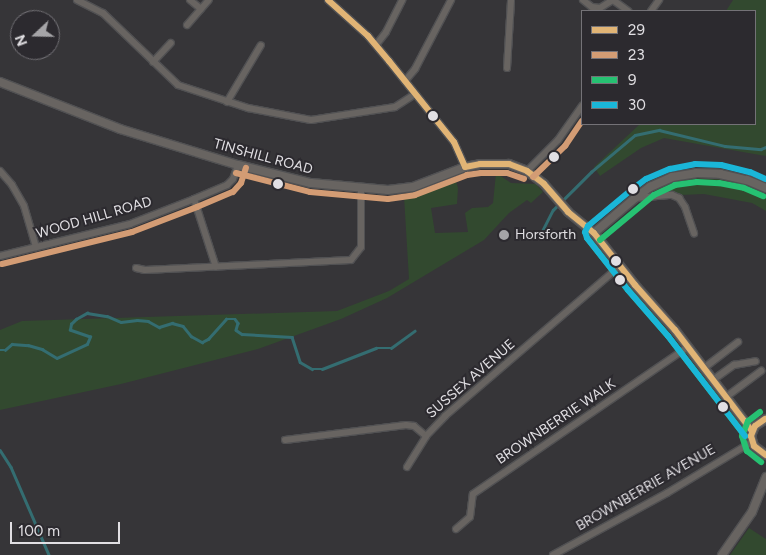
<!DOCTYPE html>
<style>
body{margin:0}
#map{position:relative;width:766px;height:555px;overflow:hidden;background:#363538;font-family:Figtree,sans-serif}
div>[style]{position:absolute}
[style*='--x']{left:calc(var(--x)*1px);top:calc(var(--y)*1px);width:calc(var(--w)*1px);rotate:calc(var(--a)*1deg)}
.green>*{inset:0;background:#32492f}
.stream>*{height:2.5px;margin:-1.25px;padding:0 1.25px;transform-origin:1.25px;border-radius:1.25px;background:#346d71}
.roads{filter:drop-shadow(1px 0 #515153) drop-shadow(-1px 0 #515153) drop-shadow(0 1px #515153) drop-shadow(0 -1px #515153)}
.minor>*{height:6px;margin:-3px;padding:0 3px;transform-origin:3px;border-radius:3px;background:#686461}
.tertiary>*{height:8px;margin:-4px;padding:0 4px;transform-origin:4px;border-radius:4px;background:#686461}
.bus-1>*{height:6px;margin:-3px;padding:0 3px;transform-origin:3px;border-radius:3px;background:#e1b475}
.bus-2>*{height:6px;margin:-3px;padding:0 3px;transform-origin:3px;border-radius:3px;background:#d39c74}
.bus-3>*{height:6px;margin:-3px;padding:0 3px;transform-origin:3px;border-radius:3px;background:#26c172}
.bus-4>*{height:6px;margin:-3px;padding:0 3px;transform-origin:3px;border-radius:3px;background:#1ab6d8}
.dots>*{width:14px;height:14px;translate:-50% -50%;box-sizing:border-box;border:2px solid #2c2a2f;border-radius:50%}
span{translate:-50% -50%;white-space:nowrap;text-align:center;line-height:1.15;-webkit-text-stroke:4px #2c2a2f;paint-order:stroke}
.street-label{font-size:14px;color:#e1dfe3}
.poi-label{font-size:14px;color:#e1dfe3}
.left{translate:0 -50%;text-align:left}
.legend{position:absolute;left:581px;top:10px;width:175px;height:115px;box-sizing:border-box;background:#2c2a2f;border:1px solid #747277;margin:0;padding:6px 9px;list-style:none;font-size:15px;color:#e1dfe3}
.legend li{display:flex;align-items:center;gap:10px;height:25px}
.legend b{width:25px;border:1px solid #747277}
.north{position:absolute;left:10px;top:10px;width:50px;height:50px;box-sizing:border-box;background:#2c2a2f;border:1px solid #747277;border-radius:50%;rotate:249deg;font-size:14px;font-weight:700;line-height:20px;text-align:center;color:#e1dfe3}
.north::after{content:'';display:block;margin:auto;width:18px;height:22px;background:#a5a4a7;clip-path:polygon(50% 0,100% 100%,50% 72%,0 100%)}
.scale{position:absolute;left:10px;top:522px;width:110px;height:22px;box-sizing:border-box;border:2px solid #e1dfe3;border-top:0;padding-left:6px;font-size:15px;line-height:18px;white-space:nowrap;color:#e1dfe3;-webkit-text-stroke:4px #2c2a2f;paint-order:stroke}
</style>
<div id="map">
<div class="green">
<i style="clip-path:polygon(733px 0,766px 0,766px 156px,664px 138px,641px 148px,600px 176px,594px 167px,640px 124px,755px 124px,755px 11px,726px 11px)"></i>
<i style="clip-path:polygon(496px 173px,511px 183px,536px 184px,543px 192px,531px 203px,527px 200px,509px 213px,484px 240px,387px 298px,341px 319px,258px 349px,121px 384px,0 410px,0 330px,22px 321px,337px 311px,389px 291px,409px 279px,404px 196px,455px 178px,458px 188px,457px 204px,431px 208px,435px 233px,468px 232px,465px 213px,472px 208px,488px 207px,493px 203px)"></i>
<i style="clip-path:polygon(696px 177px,721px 179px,766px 196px,766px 211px,752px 203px,704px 194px,680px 195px,653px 191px,675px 182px)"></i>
<i style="clip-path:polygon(749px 528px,766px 539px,766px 555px,730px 555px)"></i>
</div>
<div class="stream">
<i style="--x:539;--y:237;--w:30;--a:-63"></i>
<i style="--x:553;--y:210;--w:54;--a:-45"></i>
<i style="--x:591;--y:172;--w:57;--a:-40.1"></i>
<i style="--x:635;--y:135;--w:25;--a:-12"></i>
<i style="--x:659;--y:130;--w:68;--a:13.6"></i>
<i style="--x:725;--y:146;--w:36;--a:5"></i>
<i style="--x:761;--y:149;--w:5;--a:-22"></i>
<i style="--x:0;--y:350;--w:5;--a:0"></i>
<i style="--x:5;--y:350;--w:9;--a:-41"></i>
<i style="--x:12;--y:344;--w:16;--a:4"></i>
<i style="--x:28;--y:345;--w:15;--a:16"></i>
<i style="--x:42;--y:349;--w:17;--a:31"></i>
<i style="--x:57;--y:358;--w:33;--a:-25"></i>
<i style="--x:87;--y:344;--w:8;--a:-67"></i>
<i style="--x:90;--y:337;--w:21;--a:-161"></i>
<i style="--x:70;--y:330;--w:6;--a:-81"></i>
<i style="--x:71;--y:324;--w:7;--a:-45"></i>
<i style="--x:76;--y:319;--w:13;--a:-29"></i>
<i style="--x:87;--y:313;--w:20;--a:9"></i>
<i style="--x:107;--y:316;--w:15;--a:23"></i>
<i style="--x:121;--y:322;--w:16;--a:-7"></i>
<i style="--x:137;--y:320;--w:11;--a:5"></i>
<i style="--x:148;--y:321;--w:13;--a:29"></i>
<i style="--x:159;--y:327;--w:14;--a:-17"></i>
<i style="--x:172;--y:323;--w:11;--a:15"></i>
<i style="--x:183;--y:326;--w:13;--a:51"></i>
<i style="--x:191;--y:336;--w:13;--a:29"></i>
<i style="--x:202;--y:342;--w:7;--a:-27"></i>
<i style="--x:208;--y:339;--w:27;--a:-48"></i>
<i style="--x:226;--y:319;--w:9;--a:0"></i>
<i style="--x:235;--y:319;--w:5;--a:53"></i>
<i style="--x:238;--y:323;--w:7;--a:106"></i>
<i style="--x:236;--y:330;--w:7;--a:34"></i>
<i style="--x:242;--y:334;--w:50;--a:3.4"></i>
<i style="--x:292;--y:337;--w:26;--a:72"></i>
<i style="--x:300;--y:362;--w:14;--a:30"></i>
<i style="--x:312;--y:369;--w:10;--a:0"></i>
<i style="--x:322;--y:369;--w:58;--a:-21.3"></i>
<i style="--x:376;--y:348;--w:15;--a:0"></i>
<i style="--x:391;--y:348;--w:29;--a:-36"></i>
<i style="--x:0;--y:450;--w:20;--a:57"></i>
<i style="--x:11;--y:467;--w:96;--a:66.6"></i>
</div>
<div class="roads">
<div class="minor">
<i style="--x:77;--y:0;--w:29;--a:27"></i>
<i style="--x:103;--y:13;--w:104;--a:43.8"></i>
<i style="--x:178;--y:85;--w:74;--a:18.2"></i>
<i style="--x:248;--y:108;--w:64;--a:10.8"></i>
<i style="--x:311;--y:120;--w:85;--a:-8.8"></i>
<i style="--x:395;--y:107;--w:24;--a:-33"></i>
<i style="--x:190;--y:0;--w:14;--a:39"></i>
<i style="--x:328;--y:0;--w:54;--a:42"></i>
<i style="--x:368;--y:36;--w:33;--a:50"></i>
<i style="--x:389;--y:61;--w:104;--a:51.3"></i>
<i style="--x:454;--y:142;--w:27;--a:66"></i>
<i style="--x:583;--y:0;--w:11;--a:38"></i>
<i style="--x:592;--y:7;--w:8;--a:7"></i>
<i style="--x:600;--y:8;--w:15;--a:-32"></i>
<i style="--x:613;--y:0;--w:19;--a:36"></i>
<i style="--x:651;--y:11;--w:14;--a:-54"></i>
<i style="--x:187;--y:25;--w:33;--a:-49"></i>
<i style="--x:376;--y:45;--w:16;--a:-52"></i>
<i style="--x:386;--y:32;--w:36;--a:-63"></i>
<i style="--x:153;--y:62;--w:26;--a:-47"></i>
<i style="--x:507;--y:68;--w:68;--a:-86.6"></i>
<i style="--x:405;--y:81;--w:16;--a:-50"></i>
<i style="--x:415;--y:69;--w:78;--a:-62.4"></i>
<i style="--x:227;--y:102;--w:66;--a:-59.2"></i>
<i style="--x:0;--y:171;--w:18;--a:49"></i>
<i style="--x:12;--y:185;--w:24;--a:60"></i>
<i style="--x:24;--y:206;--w:43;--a:73.7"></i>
<i style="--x:527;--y:171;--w:44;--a:-45"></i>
<i style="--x:558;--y:140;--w:42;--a:-54.8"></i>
<i style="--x:635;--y:198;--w:37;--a:-5"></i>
<i style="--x:672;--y:195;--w:8;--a:23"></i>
<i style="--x:679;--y:198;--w:11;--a:56"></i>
<i style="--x:685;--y:207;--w:28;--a:71"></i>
<i style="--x:194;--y:199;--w:71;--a:72.1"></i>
<i style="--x:0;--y:256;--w:134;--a:-13.8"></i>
<i style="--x:130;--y:224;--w:69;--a:-21.3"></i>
<i style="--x:194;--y:199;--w:36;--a:-23"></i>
<i style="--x:227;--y:185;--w:8;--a:-45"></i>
<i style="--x:233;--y:179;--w:15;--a:-70"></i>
<i style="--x:136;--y:268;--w:9;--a:13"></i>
<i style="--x:145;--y:270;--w:206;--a:-2.8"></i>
<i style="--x:351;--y:260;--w:16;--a:-52"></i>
<i style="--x:361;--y:247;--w:58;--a:-90"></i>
<i style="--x:704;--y:368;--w:43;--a:-37.4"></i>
<i style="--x:713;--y:380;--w:26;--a:-36"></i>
<i style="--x:734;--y:365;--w:22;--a:-10"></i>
<i style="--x:726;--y:397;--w:44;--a:-36.6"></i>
<i style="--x:285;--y:440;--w:122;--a:-7.1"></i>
<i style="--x:406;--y:425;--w:8;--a:7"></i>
<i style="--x:414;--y:426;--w:16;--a:40"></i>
<i style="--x:426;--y:436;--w:28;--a:-46"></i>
<i style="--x:445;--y:416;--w:230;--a:-40.6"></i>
<i style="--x:407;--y:467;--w:36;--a:-58"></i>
<i style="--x:456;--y:529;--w:18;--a:-41"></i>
<i style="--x:470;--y:517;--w:23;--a:-83"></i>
<i style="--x:473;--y:494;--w:260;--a:-34.4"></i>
<i style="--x:553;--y:555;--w:130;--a:-28.5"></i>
<i style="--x:667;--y:493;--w:99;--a:-31"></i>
</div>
<div class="tertiary">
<i style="--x:0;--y:82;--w:129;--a:21.4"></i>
<i style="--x:120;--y:129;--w:123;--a:17"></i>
<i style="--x:238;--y:165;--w:75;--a:13.9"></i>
<i style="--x:311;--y:183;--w:77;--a:5.2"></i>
<i style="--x:388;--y:190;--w:25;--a:-7"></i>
<i style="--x:413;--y:187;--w:56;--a:-21"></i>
<i style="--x:465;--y:167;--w:15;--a:-11"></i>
<i style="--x:480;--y:164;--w:29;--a:0"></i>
<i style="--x:509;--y:164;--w:19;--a:21"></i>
<i style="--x:527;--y:171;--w:21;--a:37"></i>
<i style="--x:544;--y:184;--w:37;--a:49"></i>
<i style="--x:568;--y:212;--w:33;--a:39"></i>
<i style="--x:594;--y:233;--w:66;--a:51.7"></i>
<i style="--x:635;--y:285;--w:60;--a:48.4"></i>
<i style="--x:675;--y:330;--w:127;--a:52.7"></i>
<i style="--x:594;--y:233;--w:54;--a:-40.5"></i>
<i style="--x:635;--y:198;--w:19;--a:-36"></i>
<i style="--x:650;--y:187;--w:24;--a:-24"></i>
<i style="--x:672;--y:177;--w:24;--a:-9"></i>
<i style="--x:696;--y:173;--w:24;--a:2"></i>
<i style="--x:720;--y:174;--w:28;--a:13"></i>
<i style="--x:747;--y:180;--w:21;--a:23"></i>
<i style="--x:766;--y:419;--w:13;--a:148"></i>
<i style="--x:755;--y:426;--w:11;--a:112"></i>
<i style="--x:751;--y:436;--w:10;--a:73"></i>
<i style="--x:754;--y:446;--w:15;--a:37"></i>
<i style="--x:722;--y:555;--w:52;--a:-55.1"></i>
<i style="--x:752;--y:512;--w:38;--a:-68"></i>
</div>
</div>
<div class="bus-1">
<i style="--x:328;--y:0;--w:54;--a:42"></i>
<i style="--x:368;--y:36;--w:33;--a:50"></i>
<i style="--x:389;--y:61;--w:104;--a:51.3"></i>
<i style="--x:454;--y:142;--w:27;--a:66"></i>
<i style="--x:465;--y:167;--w:15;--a:-11"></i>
<i style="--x:480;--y:164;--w:29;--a:0"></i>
<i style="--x:509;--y:164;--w:19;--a:21"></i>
<i style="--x:527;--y:171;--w:21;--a:37"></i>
<i style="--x:544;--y:184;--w:37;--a:49"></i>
<i style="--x:568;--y:212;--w:33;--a:39"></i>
<i style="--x:594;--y:233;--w:66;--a:51.7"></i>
<i style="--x:635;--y:285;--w:60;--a:48.4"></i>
<i style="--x:675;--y:330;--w:127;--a:52.7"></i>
<i style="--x:765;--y:419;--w:12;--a:145"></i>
<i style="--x:755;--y:426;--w:11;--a:112"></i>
<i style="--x:751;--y:436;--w:10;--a:73"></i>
<i style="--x:754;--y:446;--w:15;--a:37"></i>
</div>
<div class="bus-2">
<i style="--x:236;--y:173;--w:76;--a:14.4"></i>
<i style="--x:310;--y:192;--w:78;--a:5.1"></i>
<i style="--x:388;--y:199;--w:27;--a:-8"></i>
<i style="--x:415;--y:195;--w:56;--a:-21"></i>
<i style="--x:467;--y:175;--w:14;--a:-8"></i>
<i style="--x:481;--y:173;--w:26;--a:0"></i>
<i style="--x:507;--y:173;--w:18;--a:19"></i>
<i style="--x:533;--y:177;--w:45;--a:-44.1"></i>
<i style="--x:565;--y:146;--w:30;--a:-56"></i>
<i style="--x:2;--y:264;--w:134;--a:-13.8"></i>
<i style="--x:132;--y:232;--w:70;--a:-21"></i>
<i style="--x:197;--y:207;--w:39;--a:-23"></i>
<i style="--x:233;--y:192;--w:12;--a:-48"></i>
<i style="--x:241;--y:183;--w:16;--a:-72"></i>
</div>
<div class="bus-3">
<i style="--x:587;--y:238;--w:66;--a:51.7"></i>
<i style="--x:628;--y:290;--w:61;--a:49"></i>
<i style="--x:668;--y:336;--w:126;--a:52.4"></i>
<i style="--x:600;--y:240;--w:70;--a:-39.8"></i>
<i style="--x:654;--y:195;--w:23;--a:-25"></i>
<i style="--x:675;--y:185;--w:22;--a:-8"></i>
<i style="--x:697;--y:182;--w:22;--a:3"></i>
<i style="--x:719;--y:183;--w:25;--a:11"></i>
<i style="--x:744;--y:188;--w:21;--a:23"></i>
<i style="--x:760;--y:412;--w:15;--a:143"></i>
<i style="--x:748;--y:421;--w:16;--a:112"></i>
<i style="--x:742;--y:436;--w:16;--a:72"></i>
<i style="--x:747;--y:451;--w:18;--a:38"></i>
</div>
<div class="bus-4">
<i style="--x:745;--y:436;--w:126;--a:-127.6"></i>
<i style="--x:668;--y:336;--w:61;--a:-131"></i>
<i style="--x:628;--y:290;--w:66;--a:-128.3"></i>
<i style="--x:587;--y:238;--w:6;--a:-108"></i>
<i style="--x:585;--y:232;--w:7;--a:-63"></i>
<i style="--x:588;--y:226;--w:55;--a:-39.8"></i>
<i style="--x:630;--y:191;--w:20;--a:-37"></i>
<i style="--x:646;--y:179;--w:26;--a:-23"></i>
<i style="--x:670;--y:169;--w:25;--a:-11"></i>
<i style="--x:695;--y:164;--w:26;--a:2"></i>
<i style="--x:721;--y:165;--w:30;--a:14"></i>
<i style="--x:750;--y:172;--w:17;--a:24"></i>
</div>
<div class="dots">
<i style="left:433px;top:116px;background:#e1dfe3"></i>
<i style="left:554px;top:157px;background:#e1dfe3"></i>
<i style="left:278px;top:184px;background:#e1dfe3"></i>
<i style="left:633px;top:189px;background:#e1dfe3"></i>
<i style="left:504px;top:235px;background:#a5a4a7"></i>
<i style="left:616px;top:261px;background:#e1dfe3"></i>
<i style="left:620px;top:280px;background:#e1dfe3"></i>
<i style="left:723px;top:407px;background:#e1dfe3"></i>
</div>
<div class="street-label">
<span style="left:263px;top:157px;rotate:15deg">TINSHILL ROAD</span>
<span style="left:94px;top:218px;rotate:-16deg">WOOD HILL ROAD</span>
<span style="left:471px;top:379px;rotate:-41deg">SUSSEX AVENUE</span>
<span style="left:556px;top:422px;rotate:-34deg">BROWNBERRIE WALK</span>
<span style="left:646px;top:488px;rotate:-30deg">BROWNBERRIE AVENUE</span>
</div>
<div class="poi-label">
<span class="left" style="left:515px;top:235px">Horsforth</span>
</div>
<ul class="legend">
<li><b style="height:6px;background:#e1b475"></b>29</li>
<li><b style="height:6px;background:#d39c74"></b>23</li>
<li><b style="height:6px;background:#26c172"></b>9</li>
<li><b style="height:6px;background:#1ab6d8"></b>30</li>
</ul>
<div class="north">N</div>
<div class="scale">100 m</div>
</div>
